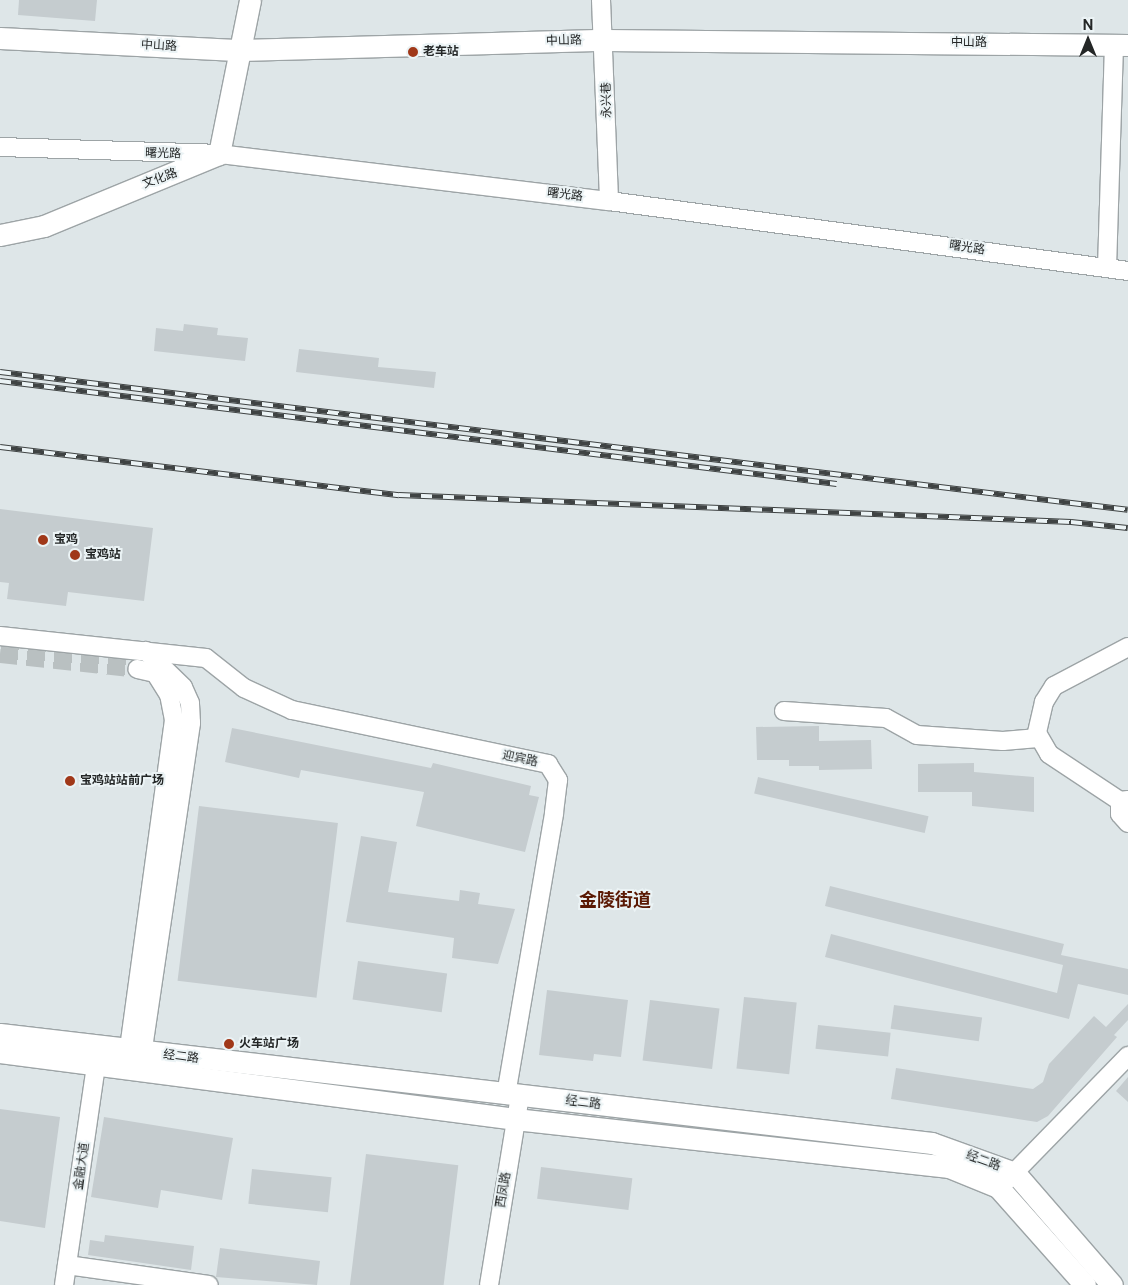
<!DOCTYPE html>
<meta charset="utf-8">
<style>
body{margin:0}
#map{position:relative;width:1128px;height:1285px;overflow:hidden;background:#dee6e8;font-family:"Public Sans","Noto Sans SC",sans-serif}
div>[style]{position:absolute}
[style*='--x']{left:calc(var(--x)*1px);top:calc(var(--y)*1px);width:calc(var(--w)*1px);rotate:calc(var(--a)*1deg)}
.building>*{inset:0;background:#c5cccf;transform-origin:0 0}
.minor-tunnel>*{height:18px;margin-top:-9px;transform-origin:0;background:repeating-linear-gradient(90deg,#b9c0c1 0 18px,transparent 0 27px)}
.roads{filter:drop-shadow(1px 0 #9da4a6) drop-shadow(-1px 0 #9da4a6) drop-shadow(0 1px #9da4a6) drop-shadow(0 -1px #9da4a6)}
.minor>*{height:18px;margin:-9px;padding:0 9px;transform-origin:9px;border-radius:9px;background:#fff}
.major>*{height:21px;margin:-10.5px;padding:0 10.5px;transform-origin:10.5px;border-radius:10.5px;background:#fff}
.rail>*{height:5.5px;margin-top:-2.75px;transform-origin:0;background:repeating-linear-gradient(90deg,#ebf3f5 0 11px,#3f4343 0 22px);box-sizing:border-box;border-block:1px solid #3f4343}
.dots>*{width:14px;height:14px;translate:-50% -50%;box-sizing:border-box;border:2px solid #ebf3f5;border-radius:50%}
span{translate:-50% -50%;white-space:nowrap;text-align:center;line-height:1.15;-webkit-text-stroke:4px #ebf3f5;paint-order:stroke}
.street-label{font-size:12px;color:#242727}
.poi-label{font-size:12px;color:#242727;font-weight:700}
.left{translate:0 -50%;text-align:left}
.district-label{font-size:18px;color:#5a1904;font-weight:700}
.north{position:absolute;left:1063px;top:15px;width:50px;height:50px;-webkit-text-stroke:4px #ebf3f5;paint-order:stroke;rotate:0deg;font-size:14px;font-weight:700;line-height:20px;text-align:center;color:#242727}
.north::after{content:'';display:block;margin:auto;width:18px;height:22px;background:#242727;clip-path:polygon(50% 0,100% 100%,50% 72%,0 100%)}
</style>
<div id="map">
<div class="building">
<i style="clip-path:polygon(19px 0,97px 0,95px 21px,18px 15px)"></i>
<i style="clip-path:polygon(184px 324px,218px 328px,217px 335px,248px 338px,245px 361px,154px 351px,156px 328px,183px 331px)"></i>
<i style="clip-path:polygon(299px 349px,379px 358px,378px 367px,436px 372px,434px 388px,296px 372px)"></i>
<i style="clip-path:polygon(0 509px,153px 528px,144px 601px,68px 592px,66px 606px,7px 599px,9px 583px,0 582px)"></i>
<i style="clip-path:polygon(819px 726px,819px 741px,871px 740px,872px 769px,819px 770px,819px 766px,789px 766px,789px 760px,757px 760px,756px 727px)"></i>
<i style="clip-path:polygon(232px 728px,431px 768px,433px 763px,531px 786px,529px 795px,539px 797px,525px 852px,416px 826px,424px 792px,301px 770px,299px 778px,225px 762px)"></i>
<i style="clip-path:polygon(974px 763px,974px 772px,1034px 777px,1034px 812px,972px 806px,972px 792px,918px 792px,918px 764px)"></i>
<i style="left:758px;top:777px;width:175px;height:17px;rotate:13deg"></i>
<i style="left:199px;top:806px;width:140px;height:176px;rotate:7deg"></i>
<i style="clip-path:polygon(361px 836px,397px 842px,388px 892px,459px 901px,460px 890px,480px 893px,478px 904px,515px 909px,498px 964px,452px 958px,454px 938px,346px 922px)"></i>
<i style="clip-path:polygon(830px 886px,1064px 944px,1061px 955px,1128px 969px,1128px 995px,1078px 984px,1069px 1019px,825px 957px,831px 934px,1057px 993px,1063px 965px,825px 906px)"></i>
<i style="left:358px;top:961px;width:90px;height:39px;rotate:8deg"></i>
<i style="clip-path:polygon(547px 990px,628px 1000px,621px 1057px,594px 1054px,593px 1061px,539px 1055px)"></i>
<i style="left:744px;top:997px;width:53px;height:72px;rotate:6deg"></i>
<i style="left:650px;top:1000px;width:70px;height:61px;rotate:7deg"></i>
<i style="clip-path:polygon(1128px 1004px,1128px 1020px,1114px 1035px,1117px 1037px,1048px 1116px,1037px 1122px,891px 1099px,896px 1068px,1033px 1089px,1043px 1082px,1049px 1064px,1094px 1016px,1106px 1027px)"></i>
<i style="left:894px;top:1005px;width:89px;height:24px;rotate:8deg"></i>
<i style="left:818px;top:1025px;width:73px;height:24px;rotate:6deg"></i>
<i style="clip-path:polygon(1128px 1077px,1128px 1102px,1116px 1091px)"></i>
<i style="clip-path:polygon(0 1109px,60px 1117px,45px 1228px,0 1221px)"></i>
<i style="clip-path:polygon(104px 1117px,233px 1138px,222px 1200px,161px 1190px,158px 1208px,91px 1197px)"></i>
<i style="left:366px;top:1154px;width:93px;height:132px;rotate:7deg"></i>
<i style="left:541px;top:1167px;width:92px;height:32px;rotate:7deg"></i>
<i style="left:252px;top:1169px;width:80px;height:35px;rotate:6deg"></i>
<i style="clip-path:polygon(105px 1235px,194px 1246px,191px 1270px,88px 1255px,90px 1240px,104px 1242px)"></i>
<i style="clip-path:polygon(220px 1248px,320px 1261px,317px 1285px,216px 1277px)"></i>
</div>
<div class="minor-tunnel">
<i style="--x:0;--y:654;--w:138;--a:6.2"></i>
</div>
<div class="roads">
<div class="minor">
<i style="--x:601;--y:0;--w:201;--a:87.7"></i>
<i style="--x:0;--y:147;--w:219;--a:1.8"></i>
<i style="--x:219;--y:154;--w:393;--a:6.9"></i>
<i style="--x:609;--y:201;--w:524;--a:7.68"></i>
<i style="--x:1107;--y:268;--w:223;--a:-88.2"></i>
<i style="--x:0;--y:636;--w:207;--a:6.1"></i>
<i style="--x:206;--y:658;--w:48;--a:38.3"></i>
<i style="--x:244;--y:688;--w:53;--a:24.6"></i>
<i style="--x:292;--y:710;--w:262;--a:11.9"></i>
<i style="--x:548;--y:764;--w:19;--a:58"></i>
<i style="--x:558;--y:780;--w:34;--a:97"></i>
<i style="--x:554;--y:814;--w:285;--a:99.7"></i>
<i style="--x:1128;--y:647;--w:84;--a:152.2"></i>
<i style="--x:1054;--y:686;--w:19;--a:122"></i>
<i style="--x:1044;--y:702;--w:32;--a:103"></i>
<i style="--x:1037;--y:733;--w:24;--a:60"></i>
<i style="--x:1049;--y:754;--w:85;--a:33.5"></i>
<i style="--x:1120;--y:801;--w:8;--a:-7"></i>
<i style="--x:784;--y:711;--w:102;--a:3.9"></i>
<i style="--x:886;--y:718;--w:35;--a:29"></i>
<i style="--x:917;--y:735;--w:86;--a:4"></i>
<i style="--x:1003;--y:741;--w:35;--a:-5"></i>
<i style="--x:1120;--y:801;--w:13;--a:90"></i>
<i style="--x:1120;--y:814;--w:12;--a:48"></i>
<i style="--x:141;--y:1062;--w:343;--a:-81.6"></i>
<i style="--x:191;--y:723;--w:20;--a:-93"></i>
<i style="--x:190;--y:703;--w:17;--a:-114"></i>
<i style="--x:183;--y:687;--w:52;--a:-135.8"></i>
<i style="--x:127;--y:1063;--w:346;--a:-82.2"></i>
<i style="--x:174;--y:720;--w:25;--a:-101"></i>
<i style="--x:169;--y:695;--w:26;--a:-122"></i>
<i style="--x:155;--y:673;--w:18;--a:-167"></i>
<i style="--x:1006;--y:1181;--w:175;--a:-45.7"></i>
<i style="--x:67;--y:1265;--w:143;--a:8"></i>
<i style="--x:64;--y:1285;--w:234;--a:-81.7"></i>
<i style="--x:489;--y:1285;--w:193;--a:-80.7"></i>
</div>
<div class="major">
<i style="--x:0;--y:38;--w:241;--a:2.9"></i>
<i style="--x:241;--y:50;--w:364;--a:-1.6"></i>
<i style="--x:605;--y:40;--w:523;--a:0.55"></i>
<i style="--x:0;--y:235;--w:45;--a:-11.6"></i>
<i style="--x:44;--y:226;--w:189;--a:-22.4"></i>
<i style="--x:219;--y:154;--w:157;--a:-78.6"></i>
<i style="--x:0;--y:1034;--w:938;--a:6.67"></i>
<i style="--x:932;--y:1143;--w:88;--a:19.9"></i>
<i style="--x:1015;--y:1173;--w:148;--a:49.1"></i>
<i style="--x:0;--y:1052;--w:519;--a:7.41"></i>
<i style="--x:515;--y:1119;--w:437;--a:6.3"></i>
<i style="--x:949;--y:1167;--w:53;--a:22.2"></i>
<i style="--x:998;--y:1187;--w:131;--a:48.4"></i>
</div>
</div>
<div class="rail">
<i style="--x:0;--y:372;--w:1136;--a:6.97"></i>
<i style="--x:0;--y:381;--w:843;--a:7.02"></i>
<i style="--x:0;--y:447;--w:402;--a:6.9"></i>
<i style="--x:399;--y:495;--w:673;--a:2.3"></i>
<i style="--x:1071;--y:522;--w:57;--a:6"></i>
</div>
<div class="dots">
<i style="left:413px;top:52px;background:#a03819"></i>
<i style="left:43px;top:540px;background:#a03819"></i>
<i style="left:75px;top:555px;background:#a03819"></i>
<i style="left:70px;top:781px;background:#a03819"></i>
<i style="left:229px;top:1044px;background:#a03819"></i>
</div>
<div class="street-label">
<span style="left:564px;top:41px;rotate:-2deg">中山路</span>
<span style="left:969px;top:43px">中山路</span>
<span style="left:159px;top:46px;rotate:3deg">中山路</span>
<span style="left:607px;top:100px;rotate:-91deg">永兴巷</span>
<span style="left:163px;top:154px;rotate:1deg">曙光路</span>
<span style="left:160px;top:179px;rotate:-20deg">文化路</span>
<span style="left:565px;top:195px;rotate:7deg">曙光路</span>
<span style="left:967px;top:248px;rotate:8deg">曙光路</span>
<span style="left:520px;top:759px;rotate:12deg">迎宾路</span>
<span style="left:181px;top:1057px;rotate:7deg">经二路</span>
<span style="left:583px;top:1103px;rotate:7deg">经二路</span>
<span style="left:983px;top:1161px;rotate:20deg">经二路</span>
<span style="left:82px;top:1166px;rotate:-82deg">金融大道</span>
<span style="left:504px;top:1190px;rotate:-81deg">西凤路</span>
</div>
<div class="poi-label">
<span class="left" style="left:423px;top:52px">老车站</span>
<span class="left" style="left:54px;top:540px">宝鸡</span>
<span class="left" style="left:85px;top:555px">宝鸡站</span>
<span class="left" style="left:80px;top:781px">宝鸡站站前广场</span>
<span class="left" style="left:239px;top:1044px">火车站广场</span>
</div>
<div class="district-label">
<span style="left:615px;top:900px">金陵街道</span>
</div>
<div class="north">N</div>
</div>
